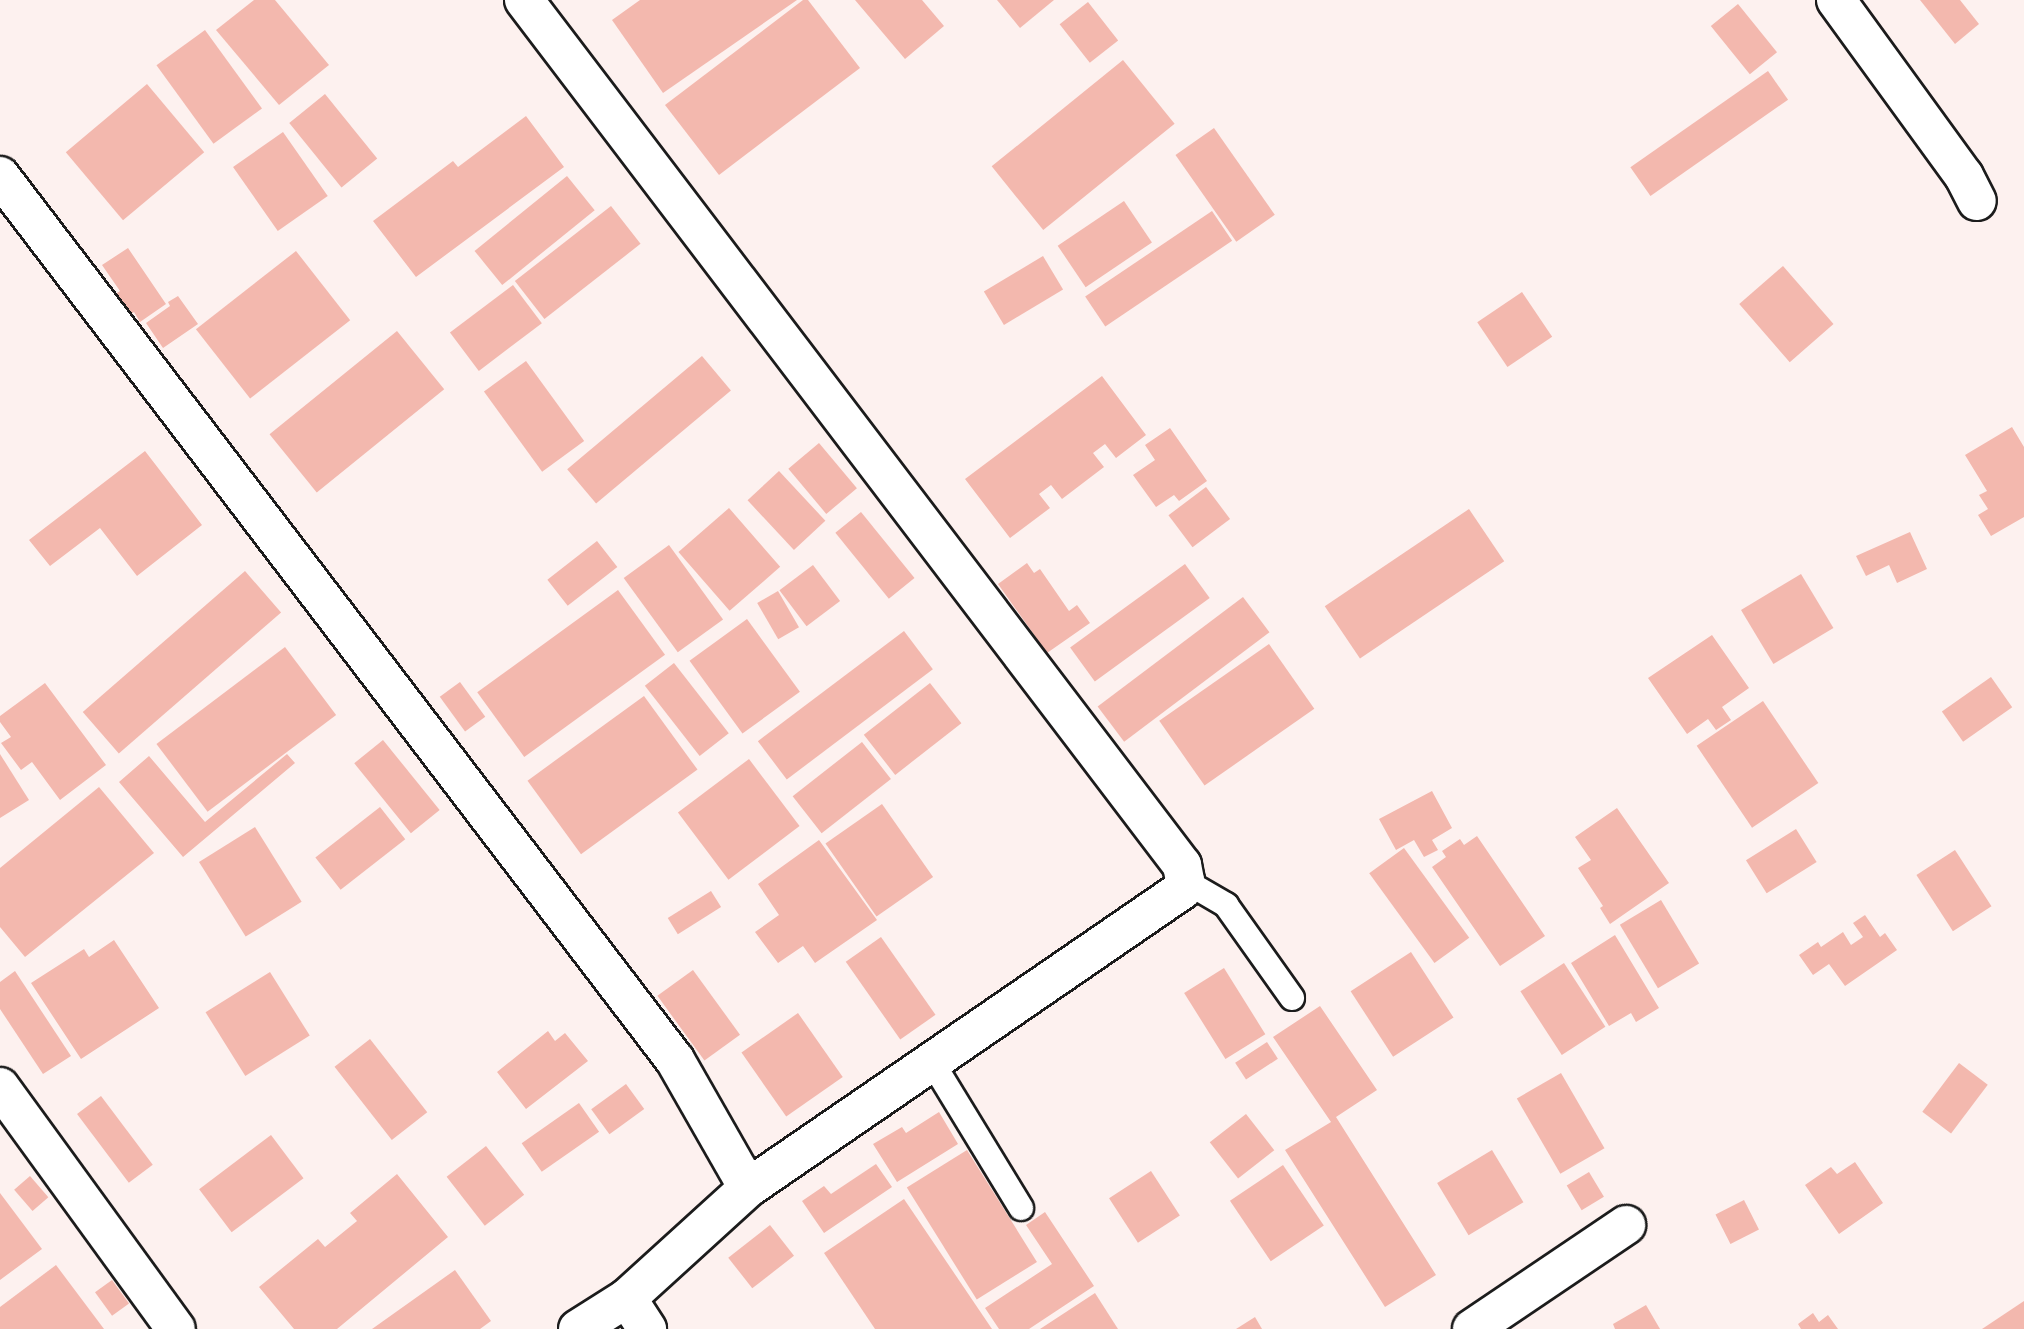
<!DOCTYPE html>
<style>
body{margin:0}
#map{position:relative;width:2024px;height:1329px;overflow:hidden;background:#fdf1ef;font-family:"Balsamiq Sans",sans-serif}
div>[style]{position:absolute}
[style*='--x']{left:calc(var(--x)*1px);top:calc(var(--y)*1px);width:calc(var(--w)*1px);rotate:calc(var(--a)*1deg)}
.building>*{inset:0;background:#f3b8ae;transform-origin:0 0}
.roads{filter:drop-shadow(2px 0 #1c1c1c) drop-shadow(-2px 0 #1c1c1c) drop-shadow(0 2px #1c1c1c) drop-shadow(0 -2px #1c1c1c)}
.lane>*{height:24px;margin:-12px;padding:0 12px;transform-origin:12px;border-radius:12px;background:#fff}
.street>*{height:38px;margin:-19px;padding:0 19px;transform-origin:19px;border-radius:19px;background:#fff}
span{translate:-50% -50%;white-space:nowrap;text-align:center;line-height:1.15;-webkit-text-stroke:5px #fff;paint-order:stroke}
</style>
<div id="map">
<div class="building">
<i style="clip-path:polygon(254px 0,275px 0,329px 65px,279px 105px,216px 30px)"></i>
<i style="clip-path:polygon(640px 0,797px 0,663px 93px,612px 20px)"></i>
<i style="clip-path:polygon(803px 0,808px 0,860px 68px,719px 175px,665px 105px)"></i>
<i style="clip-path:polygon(855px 0,922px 0,944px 26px,905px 59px)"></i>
<i style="clip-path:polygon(997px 0,1054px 0,1020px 28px)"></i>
<i style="clip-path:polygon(1920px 0,1960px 0,1979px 24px,1955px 44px)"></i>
<i style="left:1088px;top:2px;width:49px;height:36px;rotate:52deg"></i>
<i style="left:1738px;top:4px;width:62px;height:35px;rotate:51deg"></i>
<i style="left:205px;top:30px;width:97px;height:60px;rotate:54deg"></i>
<i style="left:1123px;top:60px;width:82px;height:169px;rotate:51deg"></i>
<i style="left:1768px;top:71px;width:35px;height:168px;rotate:55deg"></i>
<i style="left:147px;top:84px;width:89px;height:106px;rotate:50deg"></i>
<i style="left:325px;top:94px;width:83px;height:46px;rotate:51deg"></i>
<i style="clip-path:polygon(526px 116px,564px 167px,416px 277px,373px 221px,453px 161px,458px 167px)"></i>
<i style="left:1214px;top:128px;width:106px;height:47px;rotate:55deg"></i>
<i style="left:283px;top:132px;width:78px;height:61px;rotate:55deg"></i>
<i style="left:567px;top:176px;width:44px;height:119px;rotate:51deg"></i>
<i style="left:1124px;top:201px;width:50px;height:80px;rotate:56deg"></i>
<i style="left:611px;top:206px;width:48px;height:122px;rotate:52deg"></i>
<i style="left:1212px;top:211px;width:36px;height:153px;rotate:56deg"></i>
<i style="clip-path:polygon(128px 248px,166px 304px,140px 322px,134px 312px,128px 316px,114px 295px,120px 291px,102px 265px)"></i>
<i style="left:296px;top:251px;width:88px;height:127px;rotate:52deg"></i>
<i style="left:1043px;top:256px;width:39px;height:69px;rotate:59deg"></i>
<i style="left:1783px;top:266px;width:77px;height:58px;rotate:49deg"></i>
<i style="left:513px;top:285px;width:48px;height:79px;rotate:53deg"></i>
<i style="left:1522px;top:292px;width:54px;height:54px;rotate:56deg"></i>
<i style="clip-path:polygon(178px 296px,198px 324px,163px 348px,146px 323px,170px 306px,168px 302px)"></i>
<i style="left:397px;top:331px;width:75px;height:164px;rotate:51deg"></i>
<i style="left:702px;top:356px;width:45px;height:176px;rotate:50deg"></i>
<i style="left:526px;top:361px;width:99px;height:52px;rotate:54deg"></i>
<i style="clip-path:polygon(1102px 376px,1146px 435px,1116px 458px,1105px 444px,1093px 453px,1104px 467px,1062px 499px,1051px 485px,1039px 494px,1050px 508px,1010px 538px,965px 479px)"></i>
<i style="clip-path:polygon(2012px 427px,2024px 447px,2024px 517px,1991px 536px,1978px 515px,1988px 509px,1979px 495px,1987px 491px,1965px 455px)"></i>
<i style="clip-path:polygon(1170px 428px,1207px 481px,1179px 501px,1174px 495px,1156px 507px,1133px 475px,1155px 460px,1145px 445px)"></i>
<i style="left:819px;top:443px;width:59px;height:40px;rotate:50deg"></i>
<i style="clip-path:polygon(145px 451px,202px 525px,137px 576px,100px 528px,50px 566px,29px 540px)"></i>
<i style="left:779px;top:471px;width:68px;height:43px;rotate:47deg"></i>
<i style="left:1206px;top:487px;width:40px;height:47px;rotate:53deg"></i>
<i style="left:729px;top:508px;width:78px;height:67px;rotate:49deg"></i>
<i style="left:1469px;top:509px;width:63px;height:174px;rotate:56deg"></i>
<i style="left:861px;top:512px;width:85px;height:33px;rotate:51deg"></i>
<i style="clip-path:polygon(1910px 532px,1927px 569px,1897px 583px,1889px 565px,1866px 576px,1856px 556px)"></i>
<i style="left:597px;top:541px;width:33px;height:63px;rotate:52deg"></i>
<i style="left:669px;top:545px;width:92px;height:56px;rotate:54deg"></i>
<i style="clip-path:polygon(1027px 563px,1034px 573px,1040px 569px,1069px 611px,1077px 605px,1090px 623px,1047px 653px,998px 584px)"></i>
<i style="left:1185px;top:564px;width:42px;height:142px;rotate:54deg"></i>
<i style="left:813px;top:565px;width:45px;height:42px;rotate:53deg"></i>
<i style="left:245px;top:571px;width:55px;height:215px;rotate:49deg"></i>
<i style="left:1801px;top:574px;width:63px;height:70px;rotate:59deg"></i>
<i style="left:618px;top:590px;width:80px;height:174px;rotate:54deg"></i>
<i style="left:778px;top:591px;width:42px;height:24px;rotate:60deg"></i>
<i style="left:1243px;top:597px;width:44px;height:182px;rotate:53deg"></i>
<i style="left:747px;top:619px;width:90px;height:71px;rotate:54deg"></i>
<i style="left:904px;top:631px;width:48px;height:183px;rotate:53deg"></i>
<i style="clip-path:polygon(1712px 635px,1749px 688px,1722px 707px,1731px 720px,1716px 730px,1708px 719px,1687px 734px,1648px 678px)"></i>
<i style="left:1269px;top:644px;width:79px;height:134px;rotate:55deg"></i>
<i style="left:285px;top:647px;width:85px;height:161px;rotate:53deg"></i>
<i style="left:674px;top:663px;width:89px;height:37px;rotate:52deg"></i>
<i style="left:1991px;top:677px;width:37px;height:60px;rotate:55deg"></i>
<i style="left:460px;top:682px;width:43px;height:25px;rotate:54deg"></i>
<i style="clip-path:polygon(45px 683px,106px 765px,60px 800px,32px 762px,21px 770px,1px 743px,11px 737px,0 722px,0 716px)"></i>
<i style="left:930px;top:683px;width:51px;height:84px;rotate:52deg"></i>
<i style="left:644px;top:696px;width:91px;height:144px;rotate:54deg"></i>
<i style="left:1763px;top:701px;width:99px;height:80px;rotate:56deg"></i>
<i style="left:383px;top:740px;width:90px;height:37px;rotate:51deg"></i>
<i style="left:862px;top:742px;width:47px;height:88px;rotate:52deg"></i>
<i style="clip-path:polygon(0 754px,29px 800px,0 818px)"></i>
<i style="clip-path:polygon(287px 754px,295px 763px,183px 857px,119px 782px,149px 756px,205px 822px)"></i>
<i style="left:749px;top:759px;width:84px;height:89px;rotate:53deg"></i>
<i style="clip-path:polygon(99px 787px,154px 853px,25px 957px,0 927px,0 868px)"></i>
<i style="clip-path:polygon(1432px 791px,1452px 828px,1432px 840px,1438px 850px,1424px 857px,1414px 840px,1396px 850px,1379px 819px)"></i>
<i style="left:882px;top:804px;width:89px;height:69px;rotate:55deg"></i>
<i style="left:380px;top:807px;width:41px;height:82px;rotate:52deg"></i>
<i style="clip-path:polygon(1617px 808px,1669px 883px,1610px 924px,1600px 908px,1603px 906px,1578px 868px,1591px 860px,1575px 837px)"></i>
<i style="left:255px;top:827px;width:88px;height:66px;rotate:58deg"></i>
<i style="left:1796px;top:829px;width:39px;height:59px;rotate:58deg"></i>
<i style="clip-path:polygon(1477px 836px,1545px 936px,1500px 966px,1432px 867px,1446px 857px,1442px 851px,1460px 839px,1464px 845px)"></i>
<i style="clip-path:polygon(819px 840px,877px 920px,815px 963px,803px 946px,778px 963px,755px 932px,779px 915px,758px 884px)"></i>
<i style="left:1404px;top:848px;width:111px;height:43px;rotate:54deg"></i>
<i style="left:1955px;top:850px;width:67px;height:46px;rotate:57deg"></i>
<i style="left:711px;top:891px;width:19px;height:51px;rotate:58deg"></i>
<i style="left:1661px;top:900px;width:74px;height:48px;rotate:59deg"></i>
<i style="clip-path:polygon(1865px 915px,1880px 937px,1885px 933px,1897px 950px,1845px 986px,1829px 964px,1813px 975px,1799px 955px,1818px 942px,1821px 947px,1843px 932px,1851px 945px,1863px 937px,1853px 923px)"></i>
<i style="clip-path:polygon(1615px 935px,1659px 1008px,1636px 1022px,1631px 1013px,1609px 1026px,1571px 963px)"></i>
<i style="left:881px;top:937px;width:95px;height:43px;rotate:55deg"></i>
<i style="clip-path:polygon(114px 940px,159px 1008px,81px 1059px,31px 983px,84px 949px,89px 957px)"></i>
<i style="left:1411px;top:952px;width:78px;height:72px;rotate:57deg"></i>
<i style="left:1564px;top:963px;width:76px;height:52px;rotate:57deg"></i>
<i style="left:1224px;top:968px;width:78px;height:47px;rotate:58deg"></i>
<i style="left:693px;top:970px;width:80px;height:44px;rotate:54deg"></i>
<i style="clip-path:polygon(15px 971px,71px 1056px,43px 1074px,0 1009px,0 982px)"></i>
<i style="left:270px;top:972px;width:75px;height:76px;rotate:58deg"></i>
<i style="clip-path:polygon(1320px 1006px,1377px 1090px,1336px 1117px,1436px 1275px,1385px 1307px,1285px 1150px,1331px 1122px,1273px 1037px)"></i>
<i style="left:798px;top:1013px;width:78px;height:69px;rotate:55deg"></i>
<i style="clip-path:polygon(548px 1031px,555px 1041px,565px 1033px,588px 1061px,526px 1109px,497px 1072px)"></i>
<i style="left:370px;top:1039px;width:93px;height:45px;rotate:52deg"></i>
<i style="left:1267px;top:1042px;width:20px;height:38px;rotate:57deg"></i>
<i style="left:1959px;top:1063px;width:36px;height:61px;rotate:37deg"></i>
<i style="left:1561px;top:1073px;width:87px;height:51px;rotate:60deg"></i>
<i style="left:626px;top:1084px;width:31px;height:43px;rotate:54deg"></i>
<i style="left:101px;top:1096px;width:86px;height:30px;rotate:53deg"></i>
<i style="left:579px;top:1103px;width:35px;height:70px;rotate:55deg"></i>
<i style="clip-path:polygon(939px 1112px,958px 1144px,897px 1182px,873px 1144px,902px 1127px,906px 1133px)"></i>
<i style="left:1246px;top:1114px;width:46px;height:46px;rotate:52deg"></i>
<i style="left:271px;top:1135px;width:54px;height:90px;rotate:53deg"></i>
<i style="left:486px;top:1146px;width:62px;height:50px;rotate:52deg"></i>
<i style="left:967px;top:1150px;width:132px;height:71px;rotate:58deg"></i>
<i style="left:1492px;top:1150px;width:61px;height:64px;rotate:59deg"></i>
<i style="clip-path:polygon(1855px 1162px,1883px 1203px,1839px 1234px,1805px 1185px,1831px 1167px,1837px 1174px)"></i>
<i style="clip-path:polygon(876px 1164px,892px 1187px,824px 1233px,802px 1201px,824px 1186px,831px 1194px)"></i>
<i style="left:1283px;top:1165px;width:73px;height:64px;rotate:56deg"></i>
<i style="left:1151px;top:1171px;width:53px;height:50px;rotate:57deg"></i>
<i style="left:1589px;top:1172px;width:29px;height:26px;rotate:59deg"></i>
<i style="clip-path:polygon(397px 1174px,448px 1237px,337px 1329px,294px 1329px,259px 1287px,318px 1239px,325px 1247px,357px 1221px,350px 1213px)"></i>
<i style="left:30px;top:1176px;width:28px;height:21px;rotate:49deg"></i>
<i style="clip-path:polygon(0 1193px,42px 1249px,0 1280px)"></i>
<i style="clip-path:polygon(904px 1199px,992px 1329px,875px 1329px,824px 1253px)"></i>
<i style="left:1744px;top:1200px;width:33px;height:32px;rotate:63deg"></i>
<i style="clip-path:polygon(1045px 1212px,1094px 1286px,1029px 1329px,999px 1329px,985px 1308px,1052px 1264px,1026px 1225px)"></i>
<i style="left:770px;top:1225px;width:39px;height:53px;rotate:52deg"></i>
<i style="clip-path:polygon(56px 1265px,104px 1329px,0 1329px,0 1307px)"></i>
<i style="clip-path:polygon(455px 1270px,491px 1321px,480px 1329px,372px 1329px)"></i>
<i style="left:112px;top:1280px;width:29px;height:21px;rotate:54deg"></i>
<i style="clip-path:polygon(1095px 1293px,1118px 1329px,1040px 1329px)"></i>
<i style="clip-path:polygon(2024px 1301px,2024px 1329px,1982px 1329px)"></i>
<i style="clip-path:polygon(1646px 1305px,1660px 1329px,1615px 1329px,1613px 1324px)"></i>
<i style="clip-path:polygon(1813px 1313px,1819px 1322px,1828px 1315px,1838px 1329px,1801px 1329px,1798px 1324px)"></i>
<i style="clip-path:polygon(1255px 1317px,1262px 1329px,1236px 1329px)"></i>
</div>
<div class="roads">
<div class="lane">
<i style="--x:1185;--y:881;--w:48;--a:30.3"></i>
<i style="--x:1226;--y:905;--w:114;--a:54.6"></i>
<i style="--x:932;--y:1062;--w:171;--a:58.6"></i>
</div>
<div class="street">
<i style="--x:524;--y:0;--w:1087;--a:52.74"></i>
<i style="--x:1182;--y:865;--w:16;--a:79"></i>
<i style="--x:1185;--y:881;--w:9;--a:108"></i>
<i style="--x:1182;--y:890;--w:526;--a:145.53"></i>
<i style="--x:748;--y:1188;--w:164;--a:137.7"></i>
<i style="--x:627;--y:1298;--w:37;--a:57"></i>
<i style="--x:1836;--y:0;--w:218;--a:54"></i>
<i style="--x:1964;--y:176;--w:28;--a:63"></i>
<i style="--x:0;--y:176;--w:1112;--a:52.64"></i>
<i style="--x:675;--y:1060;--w:147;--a:60.3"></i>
<i style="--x:0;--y:1087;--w:299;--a:54"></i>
<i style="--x:578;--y:1329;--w:58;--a:-32.3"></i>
<i style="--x:1472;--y:1329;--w:186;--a:-34"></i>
</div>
</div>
</div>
